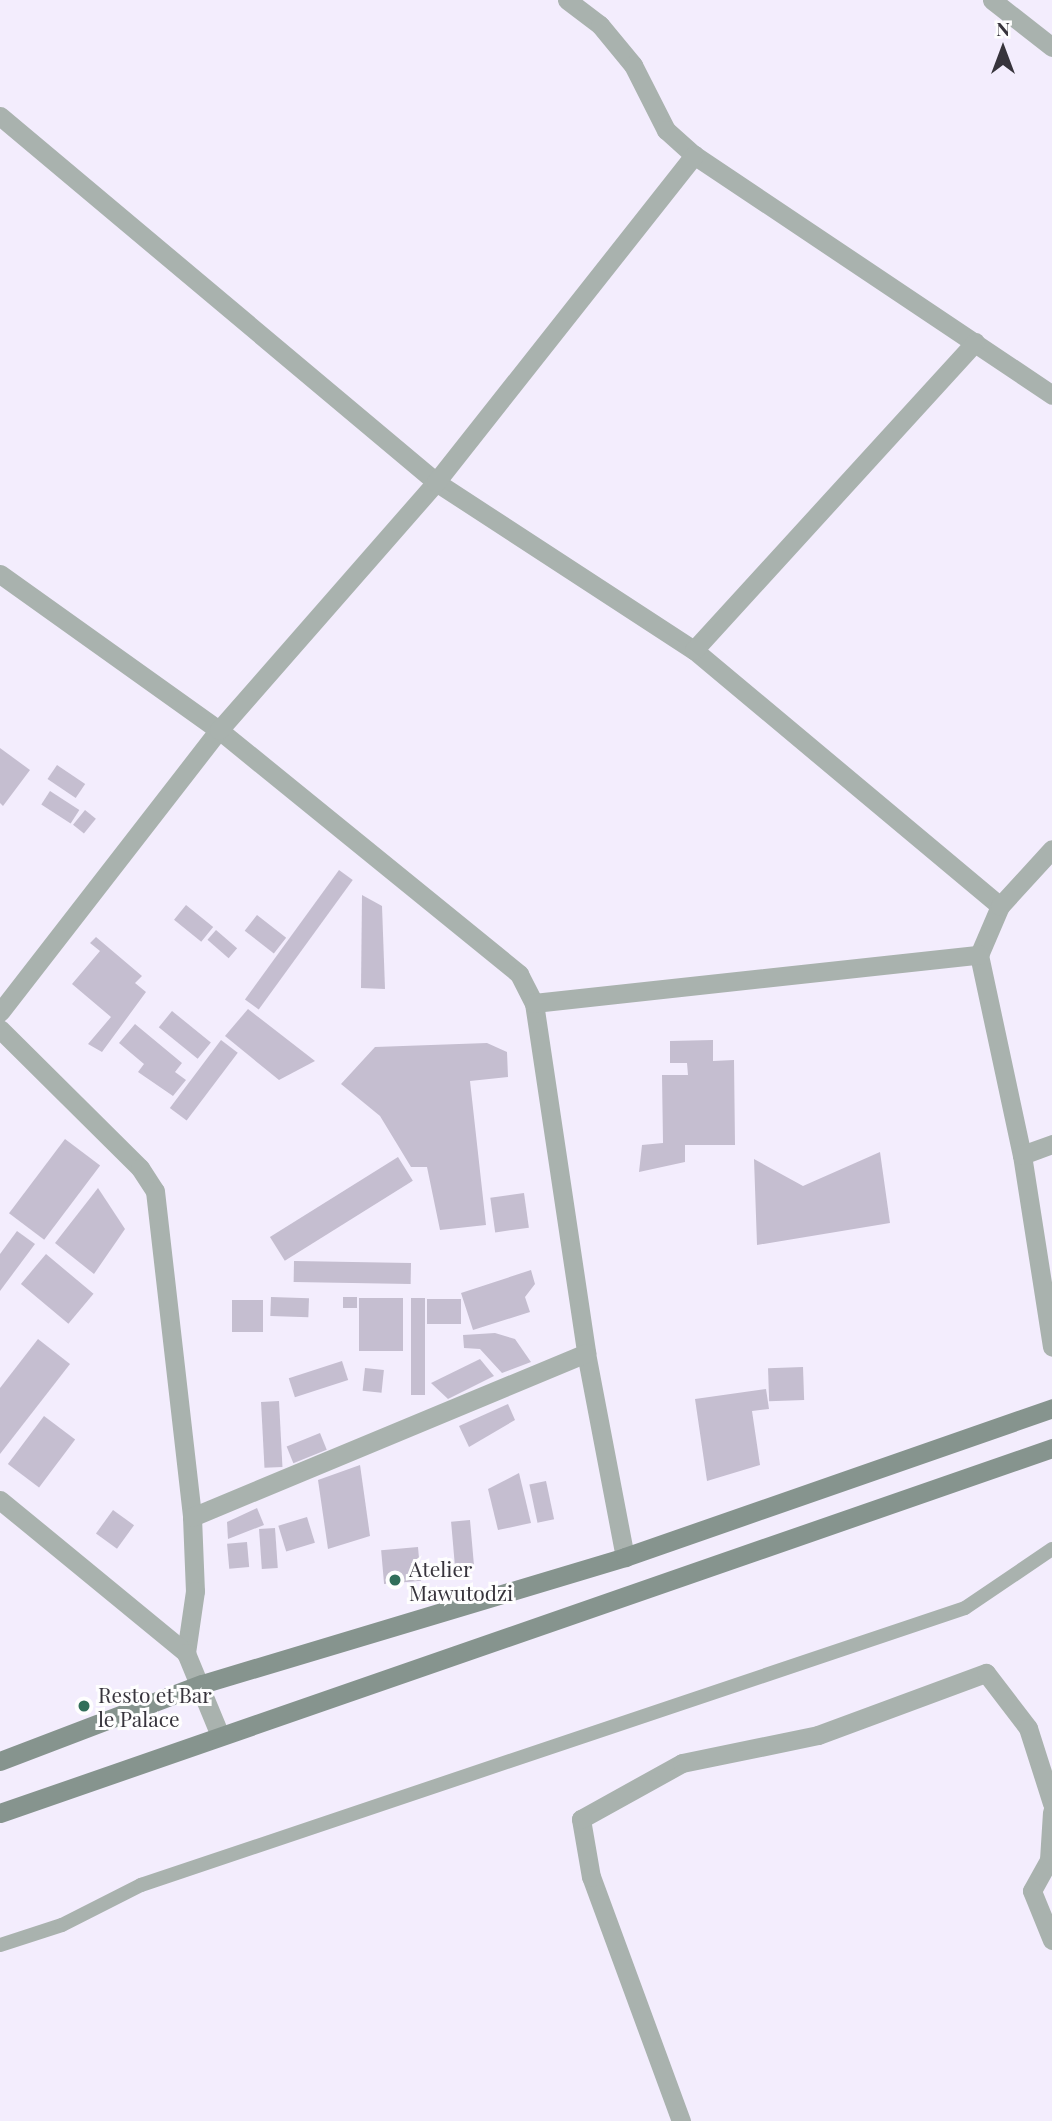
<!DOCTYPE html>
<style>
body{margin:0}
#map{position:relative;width:1052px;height:2121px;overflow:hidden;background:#f3edfd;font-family:"Playfair Display",serif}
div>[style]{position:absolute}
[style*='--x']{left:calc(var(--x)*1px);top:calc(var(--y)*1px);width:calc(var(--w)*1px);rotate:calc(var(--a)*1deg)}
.building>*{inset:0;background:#c5bed0;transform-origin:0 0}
.service>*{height:14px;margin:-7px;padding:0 7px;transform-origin:7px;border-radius:7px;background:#a9b2ae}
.pedestrian>*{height:19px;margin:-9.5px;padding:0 9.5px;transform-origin:9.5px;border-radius:9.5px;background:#a9b2ae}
.minor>*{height:19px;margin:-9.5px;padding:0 9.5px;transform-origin:9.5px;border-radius:9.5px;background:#a9b2ae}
.secondary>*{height:19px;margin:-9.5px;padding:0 9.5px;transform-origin:9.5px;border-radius:9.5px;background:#86948e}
.dots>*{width:19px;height:19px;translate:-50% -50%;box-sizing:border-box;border:4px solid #fefefe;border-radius:50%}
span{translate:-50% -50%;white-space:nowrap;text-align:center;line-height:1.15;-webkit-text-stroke:6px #fefefe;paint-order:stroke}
.poi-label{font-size:21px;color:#37343c}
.left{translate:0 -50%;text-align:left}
.north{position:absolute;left:968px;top:14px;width:70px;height:70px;-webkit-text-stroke:5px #fefefe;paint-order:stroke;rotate:0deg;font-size:19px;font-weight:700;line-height:28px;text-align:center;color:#37343c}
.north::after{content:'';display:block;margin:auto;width:24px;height:32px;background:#37343c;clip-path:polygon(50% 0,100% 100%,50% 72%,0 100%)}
</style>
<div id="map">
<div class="building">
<i style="clip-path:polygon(0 748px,30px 770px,3px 806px,0 803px)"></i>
<i style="left:57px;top:765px;width:34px;height:17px;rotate:34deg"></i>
<i style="left:50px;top:791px;width:35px;height:16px;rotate:33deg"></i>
<i style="left:85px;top:810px;width:14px;height:19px;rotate:39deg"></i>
<i style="left:339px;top:870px;width:17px;height:160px;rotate:36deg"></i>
<i style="clip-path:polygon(362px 895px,382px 906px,385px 989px,361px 988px)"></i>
<i style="left:186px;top:905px;width:35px;height:19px;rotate:39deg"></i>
<i style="left:257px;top:915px;width:37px;height:20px;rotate:38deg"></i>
<i style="left:216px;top:930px;width:28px;height:13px;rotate:41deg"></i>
<i style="clip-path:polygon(96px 937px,142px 976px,135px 983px,146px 992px,102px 1052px,88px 1044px,111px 1017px,72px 984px,100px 951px,90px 943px)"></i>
<i style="clip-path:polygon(248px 1009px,315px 1061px,279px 1080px,225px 1036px)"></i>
<i style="left:172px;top:1011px;width:50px;height:21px;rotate:39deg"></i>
<i style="clip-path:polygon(135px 1024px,182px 1063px,175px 1072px,186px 1080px,173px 1096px,138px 1072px,144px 1064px,119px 1043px)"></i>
<i style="left:221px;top:1040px;width:21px;height:85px;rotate:37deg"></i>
<i style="clip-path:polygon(713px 1040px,713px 1061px,734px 1060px,735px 1145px,685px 1145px,685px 1162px,639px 1172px,642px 1145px,663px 1143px,662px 1075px,688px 1075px,687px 1063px,670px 1063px,670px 1041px)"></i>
<i style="clip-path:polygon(487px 1043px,507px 1052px,508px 1077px,470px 1081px,486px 1225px,440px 1230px,427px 1167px,411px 1167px,380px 1116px,341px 1084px,375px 1047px)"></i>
<i style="left:65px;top:1139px;width:44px;height:93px;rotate:37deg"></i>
<i style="clip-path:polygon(880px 1152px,890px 1223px,757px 1245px,754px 1159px,803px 1186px)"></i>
<i style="left:398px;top:1157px;width:28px;height:151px;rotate:58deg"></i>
<i style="clip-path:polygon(98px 1188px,125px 1229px,94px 1274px,55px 1243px)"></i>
<i style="left:524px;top:1193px;width:35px;height:34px;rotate:82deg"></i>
<i style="clip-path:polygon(17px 1231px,35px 1244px,0 1291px,0 1254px)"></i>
<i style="left:46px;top:1254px;width:62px;height:39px;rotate:40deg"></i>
<i style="left:294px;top:1261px;width:117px;height:21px;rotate:1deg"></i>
<i style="clip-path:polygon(531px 1270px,535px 1284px,525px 1297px,530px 1312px,473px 1330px,461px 1293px)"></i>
<i style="left:271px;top:1297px;width:38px;height:19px;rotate:2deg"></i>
<i style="left:343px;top:1297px;width:14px;height:11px"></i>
<i style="left:359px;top:1298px;width:44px;height:53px"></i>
<i style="left:411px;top:1298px;width:14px;height:97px"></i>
<i style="left:427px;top:1299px;width:34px;height:25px"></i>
<i style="left:232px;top:1300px;width:31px;height:32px"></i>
<i style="clip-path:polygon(495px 1333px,515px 1339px,531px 1362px,502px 1373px,480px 1349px,464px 1348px,463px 1335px)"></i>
<i style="clip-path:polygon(38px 1339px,70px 1364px,0 1454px,0 1388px)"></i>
<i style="clip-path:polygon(480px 1359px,494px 1376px,448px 1399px,431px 1383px)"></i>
<i style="left:342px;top:1361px;width:20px;height:56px;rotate:72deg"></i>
<i style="left:803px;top:1367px;width:33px;height:35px;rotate:88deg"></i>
<i style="left:365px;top:1368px;width:19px;height:23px;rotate:6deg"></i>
<i style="clip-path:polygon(766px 1389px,769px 1409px,752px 1411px,760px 1465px,707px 1481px,695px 1399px)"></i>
<i style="left:279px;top:1401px;width:66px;height:18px;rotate:87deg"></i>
<i style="clip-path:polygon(508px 1404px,515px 1420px,469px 1447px,459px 1426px)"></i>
<i style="left:44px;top:1416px;width:39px;height:60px;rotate:37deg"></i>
<i style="left:320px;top:1433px;width:18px;height:36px;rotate:68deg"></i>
<i style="clip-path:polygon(360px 1465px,370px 1536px,328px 1549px,318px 1480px)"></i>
<i style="clip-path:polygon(519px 1473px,531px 1523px,498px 1530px,488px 1489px)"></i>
<i style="left:546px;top:1481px;width:39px;height:17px;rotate:78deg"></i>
<i style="clip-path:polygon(257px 1508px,264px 1525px,228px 1539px,227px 1522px)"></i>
<i style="left:113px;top:1510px;width:26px;height:29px;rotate:36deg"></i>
<i style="left:307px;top:1517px;width:27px;height:30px;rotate:73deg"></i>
<i style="left:470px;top:1520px;width:45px;height:19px;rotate:85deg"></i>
<i style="left:275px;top:1528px;width:40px;height:16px;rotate:86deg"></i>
<i style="left:247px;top:1542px;width:25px;height:20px;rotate:85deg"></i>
<i style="left:418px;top:1547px;width:34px;height:37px;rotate:85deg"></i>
</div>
<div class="service">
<i style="--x:0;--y:1945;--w:65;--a:-17.9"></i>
<i style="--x:62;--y:1925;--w:89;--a:-26.9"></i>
<i style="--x:141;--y:1885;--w:869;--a:-18.58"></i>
<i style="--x:965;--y:1608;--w:105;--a:-34.1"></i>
</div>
<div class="pedestrian">
<i style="--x:1052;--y:1812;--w:48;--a:93.6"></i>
<i style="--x:1049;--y:1860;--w:35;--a:119"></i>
<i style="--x:1032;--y:1891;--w:53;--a:67.8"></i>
<i style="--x:681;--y:2121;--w:260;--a:-110.2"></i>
<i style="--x:591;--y:1877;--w:59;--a:-99.8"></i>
<i style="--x:581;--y:1819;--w:115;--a:-29"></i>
<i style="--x:682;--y:1763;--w:139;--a:-11.6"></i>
<i style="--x:818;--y:1735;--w:179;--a:-20.3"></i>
<i style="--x:986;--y:1673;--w:69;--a:52.6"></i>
<i style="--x:1028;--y:1728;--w:79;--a:72.3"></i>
</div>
<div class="minor">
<i style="--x:567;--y:0;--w:41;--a:37.1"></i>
<i style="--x:600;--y:25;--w:52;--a:50.5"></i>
<i style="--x:633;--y:65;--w:73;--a:63.1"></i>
<i style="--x:666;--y:130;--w:38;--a:42"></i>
<i style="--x:694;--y:155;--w:431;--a:33.8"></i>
<i style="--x:992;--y:0;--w:76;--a:38.1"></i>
<i style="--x:0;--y:116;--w:569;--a:40.01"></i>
<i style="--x:436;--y:482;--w:308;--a:33.1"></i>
<i style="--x:694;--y:650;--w:399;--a:39.9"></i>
<i style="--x:1000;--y:906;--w:53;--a:113.2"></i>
<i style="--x:979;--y:955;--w:205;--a:77.9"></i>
<i style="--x:1022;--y:1155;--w:194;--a:81.1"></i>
<i style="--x:0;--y:574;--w:269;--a:35.5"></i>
<i style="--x:219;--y:730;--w:387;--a:39.1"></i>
<i style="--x:519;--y:974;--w:33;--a:63"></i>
<i style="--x:534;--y:1003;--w:354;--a:81.5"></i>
<i style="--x:586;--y:1353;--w:208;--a:79.2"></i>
<i style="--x:694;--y:650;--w:417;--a:-47.6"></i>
<i style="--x:1000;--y:906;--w:77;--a:-47.6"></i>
<i style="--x:534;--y:1003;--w:448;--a:-6.2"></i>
<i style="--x:0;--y:1012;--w:357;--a:-52.2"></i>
<i style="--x:219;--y:730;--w:330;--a:-48.8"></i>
<i style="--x:436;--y:482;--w:417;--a:-51.7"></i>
<i style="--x:0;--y:1029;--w:197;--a:44.8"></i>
<i style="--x:140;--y:1168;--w:27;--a:57"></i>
<i style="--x:155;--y:1191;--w:328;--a:83.5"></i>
<i style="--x:192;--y:1517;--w:74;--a:87.7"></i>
<i style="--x:195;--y:1591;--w:63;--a:98.3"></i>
<i style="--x:1022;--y:1155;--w:32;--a:-20"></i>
<i style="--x:0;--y:1500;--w:241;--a:39.4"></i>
<i style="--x:186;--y:1653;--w:87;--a:67.6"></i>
<i style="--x:192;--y:1517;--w:427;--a:-22.6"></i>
</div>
<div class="secondary">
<i style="--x:0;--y:1761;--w:216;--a:-20.9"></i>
<i style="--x:202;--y:1684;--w:442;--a:-16.7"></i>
<i style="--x:625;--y:1557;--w:452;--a:-19.2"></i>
<i style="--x:0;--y:1813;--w:1114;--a:-19.13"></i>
</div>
<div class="dots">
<i style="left:395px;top:1580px;background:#316e5a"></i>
<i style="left:84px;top:1706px;background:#316e5a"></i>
</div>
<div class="poi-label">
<span class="left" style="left:409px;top:1580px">Atelier<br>Mawutodzi</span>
<span class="left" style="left:98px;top:1706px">Resto et Bar<br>le Palace</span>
</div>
<div class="north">N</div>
</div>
